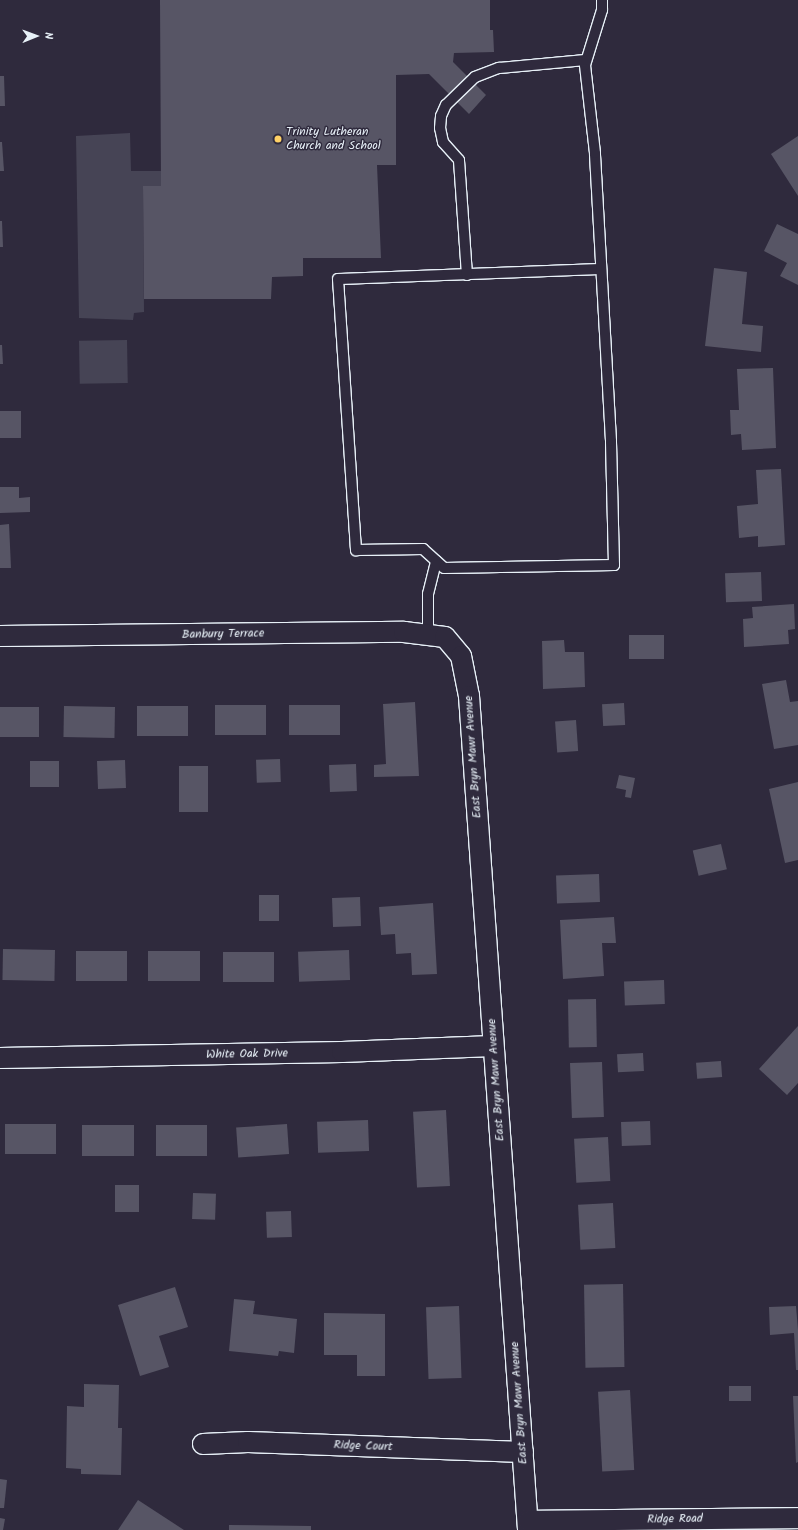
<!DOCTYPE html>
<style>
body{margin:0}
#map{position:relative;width:798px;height:1530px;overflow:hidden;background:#2f2a3d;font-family:Kalam,sans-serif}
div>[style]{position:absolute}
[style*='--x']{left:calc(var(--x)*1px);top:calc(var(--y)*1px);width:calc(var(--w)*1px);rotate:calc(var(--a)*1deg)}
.green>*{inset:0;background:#464455;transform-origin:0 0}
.building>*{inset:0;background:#575565;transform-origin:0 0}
.roads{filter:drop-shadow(1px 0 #e8f1f8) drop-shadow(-1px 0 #e8f1f8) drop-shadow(0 1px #e8f1f8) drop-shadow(0 -1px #e8f1f8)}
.lane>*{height:10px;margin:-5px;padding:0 5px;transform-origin:5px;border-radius:5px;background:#2f2a3d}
.street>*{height:20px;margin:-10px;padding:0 10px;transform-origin:10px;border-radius:10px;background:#2f2a3d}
.dots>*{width:11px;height:11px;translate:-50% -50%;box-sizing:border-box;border:2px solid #2f2a3d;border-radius:50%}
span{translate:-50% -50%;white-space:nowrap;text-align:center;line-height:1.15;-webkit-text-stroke:3px #2f2a3d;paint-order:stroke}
.poi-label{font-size:12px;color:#e8f1f8}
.left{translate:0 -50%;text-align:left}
.street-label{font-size:12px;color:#e8f1f8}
.north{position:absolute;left:16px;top:16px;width:40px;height:40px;-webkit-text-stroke:3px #2f2a3d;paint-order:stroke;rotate:89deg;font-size:11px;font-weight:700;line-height:16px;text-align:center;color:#e8f1f8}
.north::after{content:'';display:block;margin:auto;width:14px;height:18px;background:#e8f1f8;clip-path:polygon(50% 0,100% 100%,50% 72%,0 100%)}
</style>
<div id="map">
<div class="green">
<i style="clip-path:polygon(130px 133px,131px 171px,161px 171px,161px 186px,143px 187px,144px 312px,134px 313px,133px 320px,79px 318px,76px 136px)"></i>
<i style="left:127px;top:340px;width:43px;height:48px;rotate:89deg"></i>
</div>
<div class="building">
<i style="clip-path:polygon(160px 0,490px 0,490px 30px,493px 30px,494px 52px,454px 53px,453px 62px,486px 95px,469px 114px,429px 74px,396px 75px,396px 165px,377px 165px,381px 258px,303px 258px,303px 276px,272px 277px,271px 299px,144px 299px,143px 186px,161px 186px)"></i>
<i style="clip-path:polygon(0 76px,4px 76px,5px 106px,0 106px)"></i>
<i style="clip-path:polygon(798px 136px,798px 196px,771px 154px)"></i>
<i style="clip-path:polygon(0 142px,2px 142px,4px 171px,0 171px)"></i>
<i style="clip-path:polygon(0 221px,2px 221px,3px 247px,0 247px)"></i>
<i style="clip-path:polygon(777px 224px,798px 234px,798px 285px,780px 276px,787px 263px,764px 251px)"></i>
<i style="clip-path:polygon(714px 268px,747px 272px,742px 324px,763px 326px,761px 352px,705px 346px)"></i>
<i style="clip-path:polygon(0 345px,2px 345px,3px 364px,0 364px)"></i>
<i style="clip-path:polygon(773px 368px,776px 448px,742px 450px,741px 434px,731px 435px,730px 410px,739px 410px,737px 369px)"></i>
<i style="left:0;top:411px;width:21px;height:27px"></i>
<i style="clip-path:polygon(781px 469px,785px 545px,758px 547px,758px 536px,739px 538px,737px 506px,758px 504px,756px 470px)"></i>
<i style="clip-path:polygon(0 487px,19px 487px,19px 498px,30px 497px,30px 512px,0 513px)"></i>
<i style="clip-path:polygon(9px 524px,11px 568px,0 568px,0 525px)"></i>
<i style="left:761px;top:572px;width:29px;height:36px;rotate:88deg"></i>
<i style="clip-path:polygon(794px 604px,795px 629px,788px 630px,789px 644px,744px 647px,743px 619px,753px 618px,752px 607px)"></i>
<i style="left:629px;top:635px;width:35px;height:24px"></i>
<i style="clip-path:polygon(564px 640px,565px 652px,584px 652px,585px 687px,543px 689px,542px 641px)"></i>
<i style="clip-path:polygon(786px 680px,790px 702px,798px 701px,798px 745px,774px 749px,762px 684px)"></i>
<i style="clip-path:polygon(415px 702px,419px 776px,374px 777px,374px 765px,386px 764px,383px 704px)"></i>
<i style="left:624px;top:703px;width:22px;height:22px;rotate:87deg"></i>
<i style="left:215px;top:705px;width:51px;height:30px"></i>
<i style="left:289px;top:705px;width:51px;height:30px"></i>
<i style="left:64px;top:706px;width:51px;height:31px;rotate:1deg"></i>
<i style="left:137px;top:706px;width:51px;height:30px"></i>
<i style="left:0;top:707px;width:39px;height:30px"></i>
<i style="left:576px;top:720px;width:31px;height:21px;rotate:86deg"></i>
<i style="left:280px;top:759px;width:23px;height:24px;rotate:88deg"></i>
<i style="left:125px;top:760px;width:28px;height:28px;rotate:88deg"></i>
<i style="left:30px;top:761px;width:29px;height:26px"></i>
<i style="left:356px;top:764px;width:27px;height:27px;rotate:88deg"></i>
<i style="left:179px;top:766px;width:29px;height:46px"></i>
<i style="clip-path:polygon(619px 775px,635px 778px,631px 798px,625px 797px,626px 790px,616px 788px)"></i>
<i style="clip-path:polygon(798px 782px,798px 860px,785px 863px,769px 789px)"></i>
<i style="left:721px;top:844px;width:26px;height:29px;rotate:77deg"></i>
<i style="left:599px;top:874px;width:28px;height:43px;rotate:88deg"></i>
<i style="left:259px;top:895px;width:20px;height:26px"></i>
<i style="left:360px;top:897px;width:29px;height:28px;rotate:88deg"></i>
<i style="clip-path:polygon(433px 903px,437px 974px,412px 975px,411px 953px,396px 954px,395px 934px,381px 935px,379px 907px)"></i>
<i style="clip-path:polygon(614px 917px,616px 943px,602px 943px,604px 976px,563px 979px,560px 920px)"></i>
<i style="left:3px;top:949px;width:52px;height:31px;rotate:1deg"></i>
<i style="left:349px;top:950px;width:30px;height:51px;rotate:88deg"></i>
<i style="left:76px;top:951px;width:51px;height:30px"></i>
<i style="left:148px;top:951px;width:52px;height:30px"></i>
<i style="left:223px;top:952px;width:51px;height:30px"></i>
<i style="left:664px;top:980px;width:24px;height:40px;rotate:88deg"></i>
<i style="left:596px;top:999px;width:48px;height:28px;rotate:89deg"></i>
<i style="clip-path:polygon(798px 1026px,798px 1083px,787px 1095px,759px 1069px)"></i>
<i style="left:643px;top:1053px;width:18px;height:26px;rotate:87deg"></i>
<i style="left:721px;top:1061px;width:16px;height:25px;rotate:86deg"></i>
<i style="left:602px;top:1062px;width:55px;height:32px;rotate:88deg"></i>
<i style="left:446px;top:1110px;width:76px;height:33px;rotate:87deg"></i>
<i style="left:368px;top:1120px;width:31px;height:51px;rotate:88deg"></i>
<i style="left:650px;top:1121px;width:24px;height:29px;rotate:88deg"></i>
<i style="left:5px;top:1124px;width:51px;height:30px"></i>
<i style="left:287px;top:1124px;width:30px;height:51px;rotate:86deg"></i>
<i style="left:82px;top:1125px;width:52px;height:31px"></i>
<i style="left:156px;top:1125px;width:51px;height:31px"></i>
<i style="left:608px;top:1137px;width:44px;height:34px;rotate:87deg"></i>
<i style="left:115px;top:1185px;width:24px;height:27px"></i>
<i style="left:193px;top:1193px;width:23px;height:26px;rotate:2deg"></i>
<i style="left:613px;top:1203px;width:45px;height:35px;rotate:87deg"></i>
<i style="left:291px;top:1211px;width:26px;height:25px;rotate:88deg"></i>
<i style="left:623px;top:1284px;width:83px;height:39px;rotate:89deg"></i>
<i style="clip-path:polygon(175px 1287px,188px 1327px,159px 1336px,169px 1367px,140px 1376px,118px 1305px)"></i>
<i style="clip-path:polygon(234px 1299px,255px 1301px,253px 1314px,297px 1319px,294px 1353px,279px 1351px,278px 1356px,229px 1351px)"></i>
<i style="left:459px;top:1306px;width:72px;height:33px;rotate:88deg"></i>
<i style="clip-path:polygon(796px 1306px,798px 1330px,798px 1370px,796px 1370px,794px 1333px,770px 1335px,769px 1307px)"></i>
<i style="clip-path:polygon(324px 1313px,385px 1314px,385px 1376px,357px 1376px,357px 1355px,324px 1355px)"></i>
<i style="clip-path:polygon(84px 1384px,119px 1385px,118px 1428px,122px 1428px,121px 1475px,81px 1474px,81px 1469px,66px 1468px,67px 1406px,84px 1407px)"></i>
<i style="left:729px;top:1386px;width:22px;height:15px"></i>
<i style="left:630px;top:1390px;width:80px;height:32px;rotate:87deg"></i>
<i style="clip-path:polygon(793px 1396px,798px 1396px,798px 1462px,796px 1463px)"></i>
<i style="clip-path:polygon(0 1479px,7px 1480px,4px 1508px,0 1508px)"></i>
<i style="clip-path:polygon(138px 1500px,184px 1530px,118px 1530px)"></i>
<i style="clip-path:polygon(0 1518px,5px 1519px,3px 1530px,0 1530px)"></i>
<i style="clip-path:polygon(229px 1525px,311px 1526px,311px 1530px,229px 1530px)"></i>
</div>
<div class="roads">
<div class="lane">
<i style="--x:601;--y:269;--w:263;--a:177.8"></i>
<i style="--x:338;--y:279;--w:272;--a:86.2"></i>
<i style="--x:356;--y:550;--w:67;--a:-0.9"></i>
<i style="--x:423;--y:549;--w:28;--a:42"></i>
<i style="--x:444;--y:568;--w:170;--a:-1"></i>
<i style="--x:614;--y:565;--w:124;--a:-91.4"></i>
<i style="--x:611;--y:441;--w:288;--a:-93.2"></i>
<i style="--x:595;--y:153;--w:89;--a:-96.5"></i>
<i style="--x:585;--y:65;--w:58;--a:-72.8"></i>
<i style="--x:602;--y:10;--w:10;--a:-90"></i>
<i style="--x:467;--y:275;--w:115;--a:-94"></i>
<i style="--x:459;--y:160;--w:24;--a:-132"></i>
<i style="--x:443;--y:142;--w:14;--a:-102"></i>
<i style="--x:440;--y:128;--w:12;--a:-85"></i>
<i style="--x:441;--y:116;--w:12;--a:-66"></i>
<i style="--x:446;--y:105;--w:40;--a:-44"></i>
<i style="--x:475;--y:77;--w:26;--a:-21"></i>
<i style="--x:499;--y:68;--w:87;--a:-5.3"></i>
<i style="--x:428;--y:634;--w:40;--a:-90"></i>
<i style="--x:428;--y:594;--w:34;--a:-76"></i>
</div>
<div class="street">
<i style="--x:0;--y:636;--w:404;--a:-0.6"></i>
<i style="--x:404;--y:632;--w:41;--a:7"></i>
<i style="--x:445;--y:637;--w:25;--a:50"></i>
<i style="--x:461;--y:656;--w:41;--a:78.7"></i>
<i style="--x:469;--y:696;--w:836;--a:85.95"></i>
<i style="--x:0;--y:1058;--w:342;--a:-1"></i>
<i style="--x:342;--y:1052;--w:151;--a:-2.3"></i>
<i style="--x:203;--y:1444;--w:45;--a:-2.5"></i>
<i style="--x:248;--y:1442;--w:275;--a:2.1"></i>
<i style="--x:528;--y:1521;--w:270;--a:-0.6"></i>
</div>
</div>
<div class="dots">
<i style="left:278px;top:139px;background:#ffd166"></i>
</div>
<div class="poi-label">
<span class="left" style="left:286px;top:139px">Trinity Lutheran<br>Church and School</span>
</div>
<div class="street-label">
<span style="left:223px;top:634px;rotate:-1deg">Banbury Terrace</span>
<span style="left:473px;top:757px;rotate:-94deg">East Bryn Mawr Avenue</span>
<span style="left:247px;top:1054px;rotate:-1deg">White Oak Drive</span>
<span style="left:496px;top:1080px;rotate:-94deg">East Bryn Mawr Avenue</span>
<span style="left:519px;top:1403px;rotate:-94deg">East Bryn Mawr Avenue</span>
<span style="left:363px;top:1446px;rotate:2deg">Ridge Court</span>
<span style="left:675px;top:1519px;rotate:-1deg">Ridge Road</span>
</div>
<div class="north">N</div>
</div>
